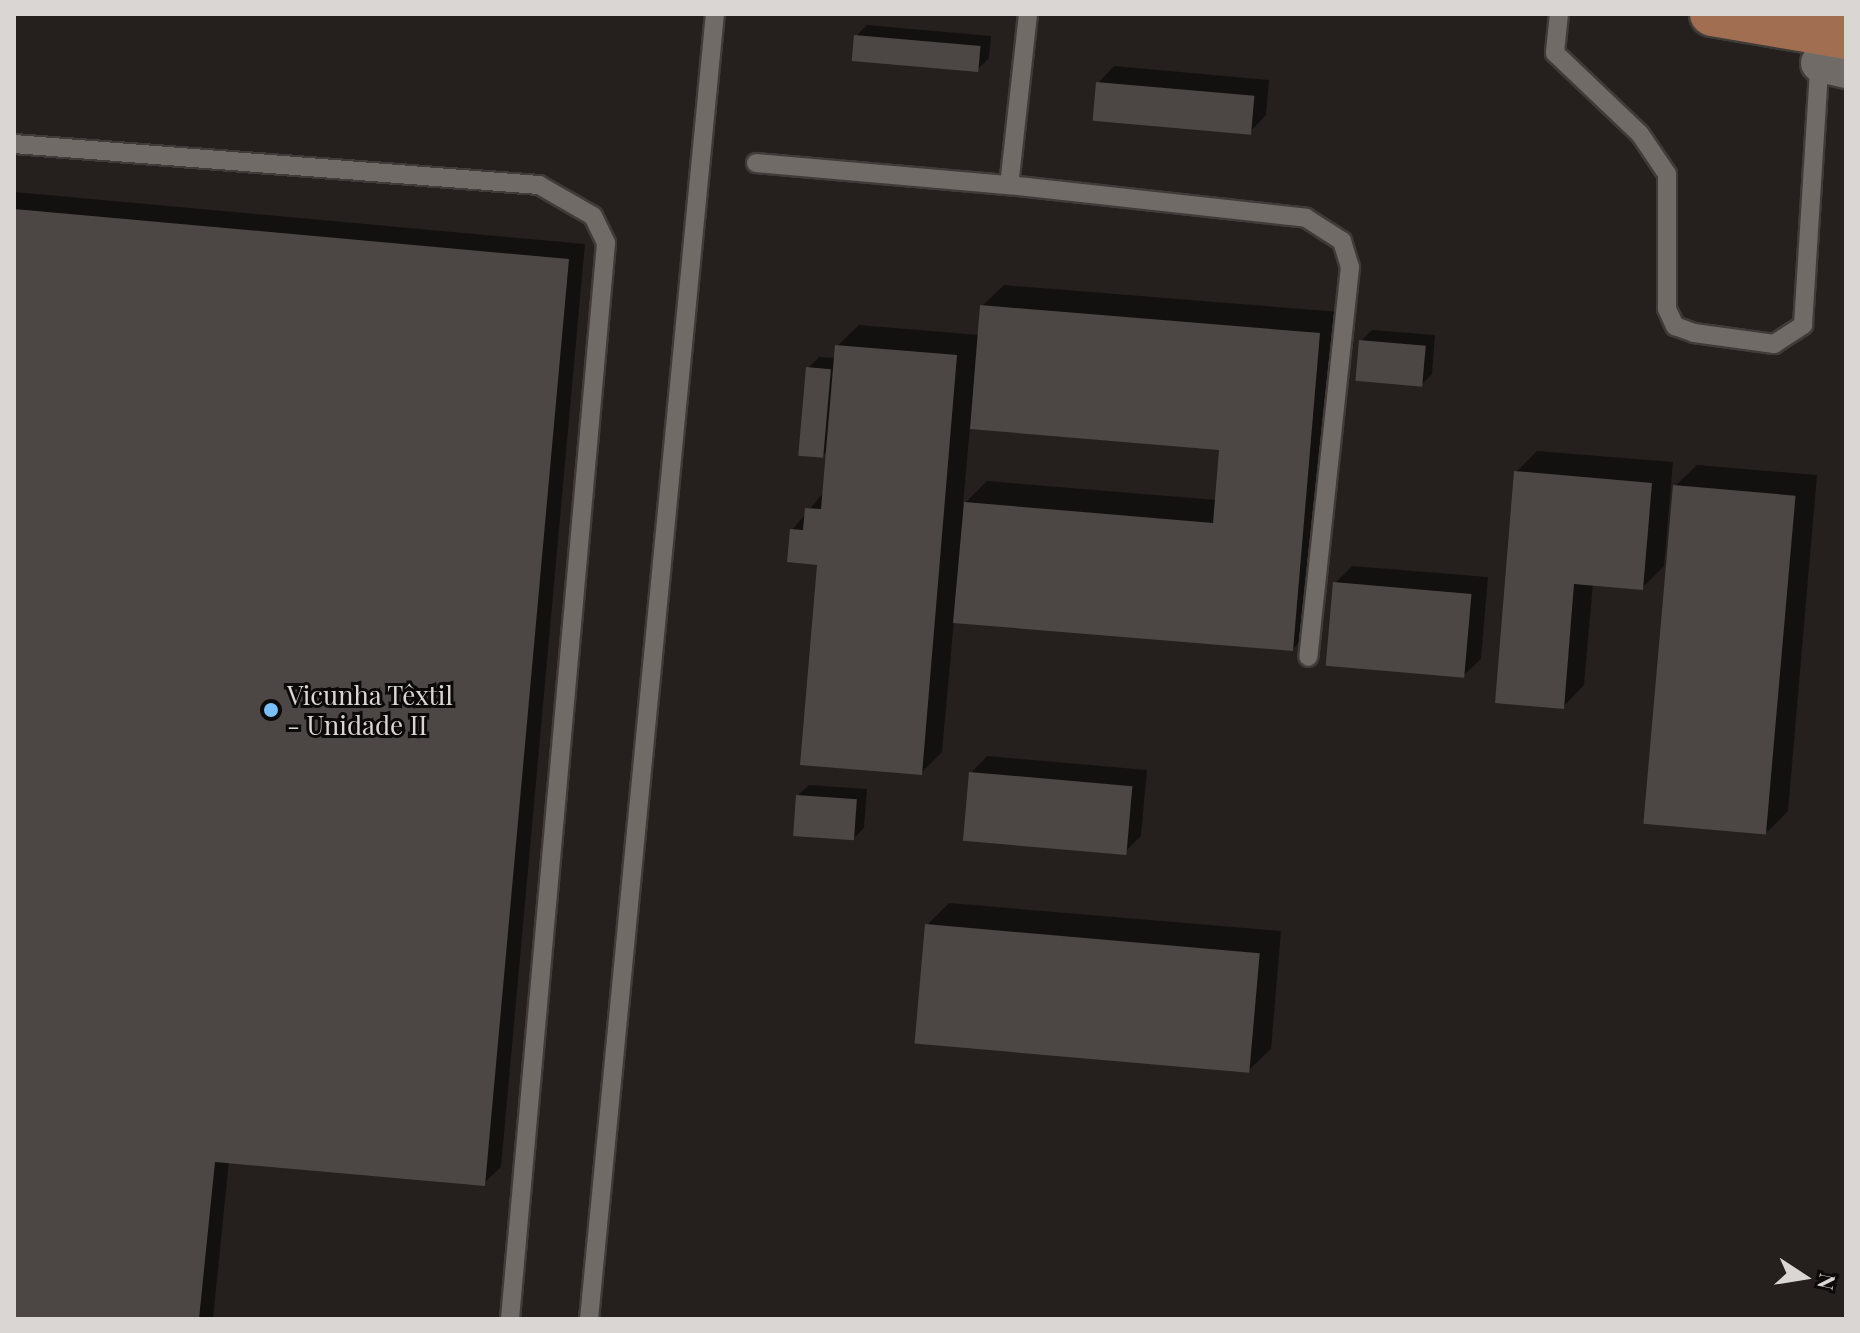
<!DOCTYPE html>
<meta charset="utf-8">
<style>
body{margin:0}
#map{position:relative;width:1860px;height:1333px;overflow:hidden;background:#25201e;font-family:"Playfair Display",serif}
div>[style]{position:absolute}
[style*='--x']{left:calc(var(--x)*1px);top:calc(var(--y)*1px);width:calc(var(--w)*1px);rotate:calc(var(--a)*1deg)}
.shadow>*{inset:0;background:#0007}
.building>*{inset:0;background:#4c4744;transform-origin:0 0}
.roads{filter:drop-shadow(2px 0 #3f3b39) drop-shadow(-2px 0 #3f3b39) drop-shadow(0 2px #3f3b39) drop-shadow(0 -2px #3f3b39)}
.service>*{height:18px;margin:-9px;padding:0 9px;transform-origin:9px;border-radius:9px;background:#716b68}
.minor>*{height:38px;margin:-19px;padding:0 19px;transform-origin:19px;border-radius:19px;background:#716b68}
.primary>*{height:44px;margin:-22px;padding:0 22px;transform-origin:22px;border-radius:22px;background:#a26e51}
.dots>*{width:22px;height:22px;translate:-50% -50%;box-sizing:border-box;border:4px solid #0c0a09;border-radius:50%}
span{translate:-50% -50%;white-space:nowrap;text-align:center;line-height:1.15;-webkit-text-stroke:6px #0c0a09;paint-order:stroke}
.poi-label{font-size:26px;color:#d9d6d4}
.left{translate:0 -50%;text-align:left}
.frame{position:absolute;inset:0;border:16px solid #d9d6d4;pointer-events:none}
.north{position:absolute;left:1764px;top:1237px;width:80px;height:80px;-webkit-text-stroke:6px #0c0a09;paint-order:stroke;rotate:102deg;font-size:22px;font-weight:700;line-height:32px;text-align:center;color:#d9d6d4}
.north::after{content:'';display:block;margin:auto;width:28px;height:36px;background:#d9d6d4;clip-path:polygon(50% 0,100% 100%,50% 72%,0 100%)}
</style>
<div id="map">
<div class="shadow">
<i style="clip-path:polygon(867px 25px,991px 36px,989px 58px,978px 69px,856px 36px)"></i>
<i style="clip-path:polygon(1114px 66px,1269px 80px,1266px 115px,1250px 132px,1098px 83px)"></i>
<i style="clip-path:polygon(15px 192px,585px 244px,501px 1167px,484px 1183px,229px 1161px,213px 1319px,14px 1319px)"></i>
<i style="clip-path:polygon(evenodd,1004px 285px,1340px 312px,1314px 627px,1293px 649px,954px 621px,942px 752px,921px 773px,819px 563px,792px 530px,825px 491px,828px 450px,823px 455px,808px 368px,819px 357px,836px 358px,837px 346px,859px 325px,980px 335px,982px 306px,1004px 285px,970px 427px,1221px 449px,1217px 500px,987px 481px,963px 505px,970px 427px)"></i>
<i style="clip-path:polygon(1372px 330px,1435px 335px,1432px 374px,1421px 385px,1361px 341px)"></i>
<i style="clip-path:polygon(1537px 451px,1673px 462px,1664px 566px,1642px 588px,1593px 584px,1584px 685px,1563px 707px,1516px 472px)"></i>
<i style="clip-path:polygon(1697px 465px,1817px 475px,1788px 811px,1767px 832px,1675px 486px)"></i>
<i style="clip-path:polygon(1352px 566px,1488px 577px,1481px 659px,1464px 675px,1335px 583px)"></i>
<i style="clip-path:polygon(987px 756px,1147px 770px,1141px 836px,1125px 852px,971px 773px)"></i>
<i style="clip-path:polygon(809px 785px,867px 789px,864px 828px,853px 839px,798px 795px)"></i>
<i style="clip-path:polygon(949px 903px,1281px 931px,1271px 1049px,1249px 1070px,927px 925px)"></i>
</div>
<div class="building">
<i style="left:854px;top:35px;width:127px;height:26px;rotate:5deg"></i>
<i style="left:1096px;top:82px;width:159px;height:39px;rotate:5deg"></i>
<i style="clip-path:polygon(14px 209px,569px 259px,485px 1186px,215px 1162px,199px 1319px,14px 1319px)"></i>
<i style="clip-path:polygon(980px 305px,1320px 333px,1293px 651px,953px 623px,964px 502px,1213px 523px,1219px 450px,970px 429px)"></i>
<i style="left:1359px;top:340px;width:67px;height:41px;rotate:5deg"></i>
<i style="clip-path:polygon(835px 345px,957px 355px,922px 775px,800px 765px,817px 565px,787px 562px,790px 529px,803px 530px,805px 508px,821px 509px)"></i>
<i style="left:806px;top:367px;width:25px;height:89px;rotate:5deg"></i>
<i style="clip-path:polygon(1514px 471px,1652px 483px,1643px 590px,1574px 584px,1564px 709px,1495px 703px)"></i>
<i style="left:1673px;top:485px;width:123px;height:340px;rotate:5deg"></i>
<i style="left:1333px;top:582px;width:139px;height:84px;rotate:5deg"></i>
<i style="left:969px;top:772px;width:164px;height:69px;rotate:5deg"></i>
<i style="left:796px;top:795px;width:61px;height:41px;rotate:4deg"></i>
<i style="left:925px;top:924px;width:336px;height:120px;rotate:5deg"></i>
</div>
<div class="roads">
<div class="service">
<i style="--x:1028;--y:14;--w:172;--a:96.3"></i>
<i style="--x:1009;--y:185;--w:299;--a:6.3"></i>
<i style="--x:1306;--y:218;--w:43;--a:32.6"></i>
<i style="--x:1342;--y:241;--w:27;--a:73"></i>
<i style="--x:1350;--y:267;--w:392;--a:96.1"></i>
<i style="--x:1559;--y:14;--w:39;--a:96"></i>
<i style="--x:1555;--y:53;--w:117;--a:43.6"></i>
<i style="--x:1640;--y:134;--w:48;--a:56"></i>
<i style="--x:1667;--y:174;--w:135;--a:90"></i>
<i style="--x:1667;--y:309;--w:19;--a:65"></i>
<i style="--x:1675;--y:326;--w:20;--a:20"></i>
<i style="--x:1694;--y:333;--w:81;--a:7.8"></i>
<i style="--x:1774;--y:344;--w:35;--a:-33"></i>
<i style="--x:1803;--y:325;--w:268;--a:-86.4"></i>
<i style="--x:14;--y:144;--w:527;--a:4.47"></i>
<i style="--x:539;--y:185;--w:62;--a:29.9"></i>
<i style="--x:593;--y:216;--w:30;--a:64"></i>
<i style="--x:606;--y:243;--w:1080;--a:95.1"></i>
<i style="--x:756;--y:163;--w:254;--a:5"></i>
<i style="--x:589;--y:1319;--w:1311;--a:-84.49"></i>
</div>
<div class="minor">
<i style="--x:1820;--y:63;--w:27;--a:13"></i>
</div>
<div class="primary">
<i style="--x:1712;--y:14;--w:136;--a:9.7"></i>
</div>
</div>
<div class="dots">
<i style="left:271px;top:710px;background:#7abff8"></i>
</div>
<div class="poi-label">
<span class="left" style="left:287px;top:710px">Vicunha Têxtil<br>- Unidade II</span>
</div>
<div class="frame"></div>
<div class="north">N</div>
</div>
